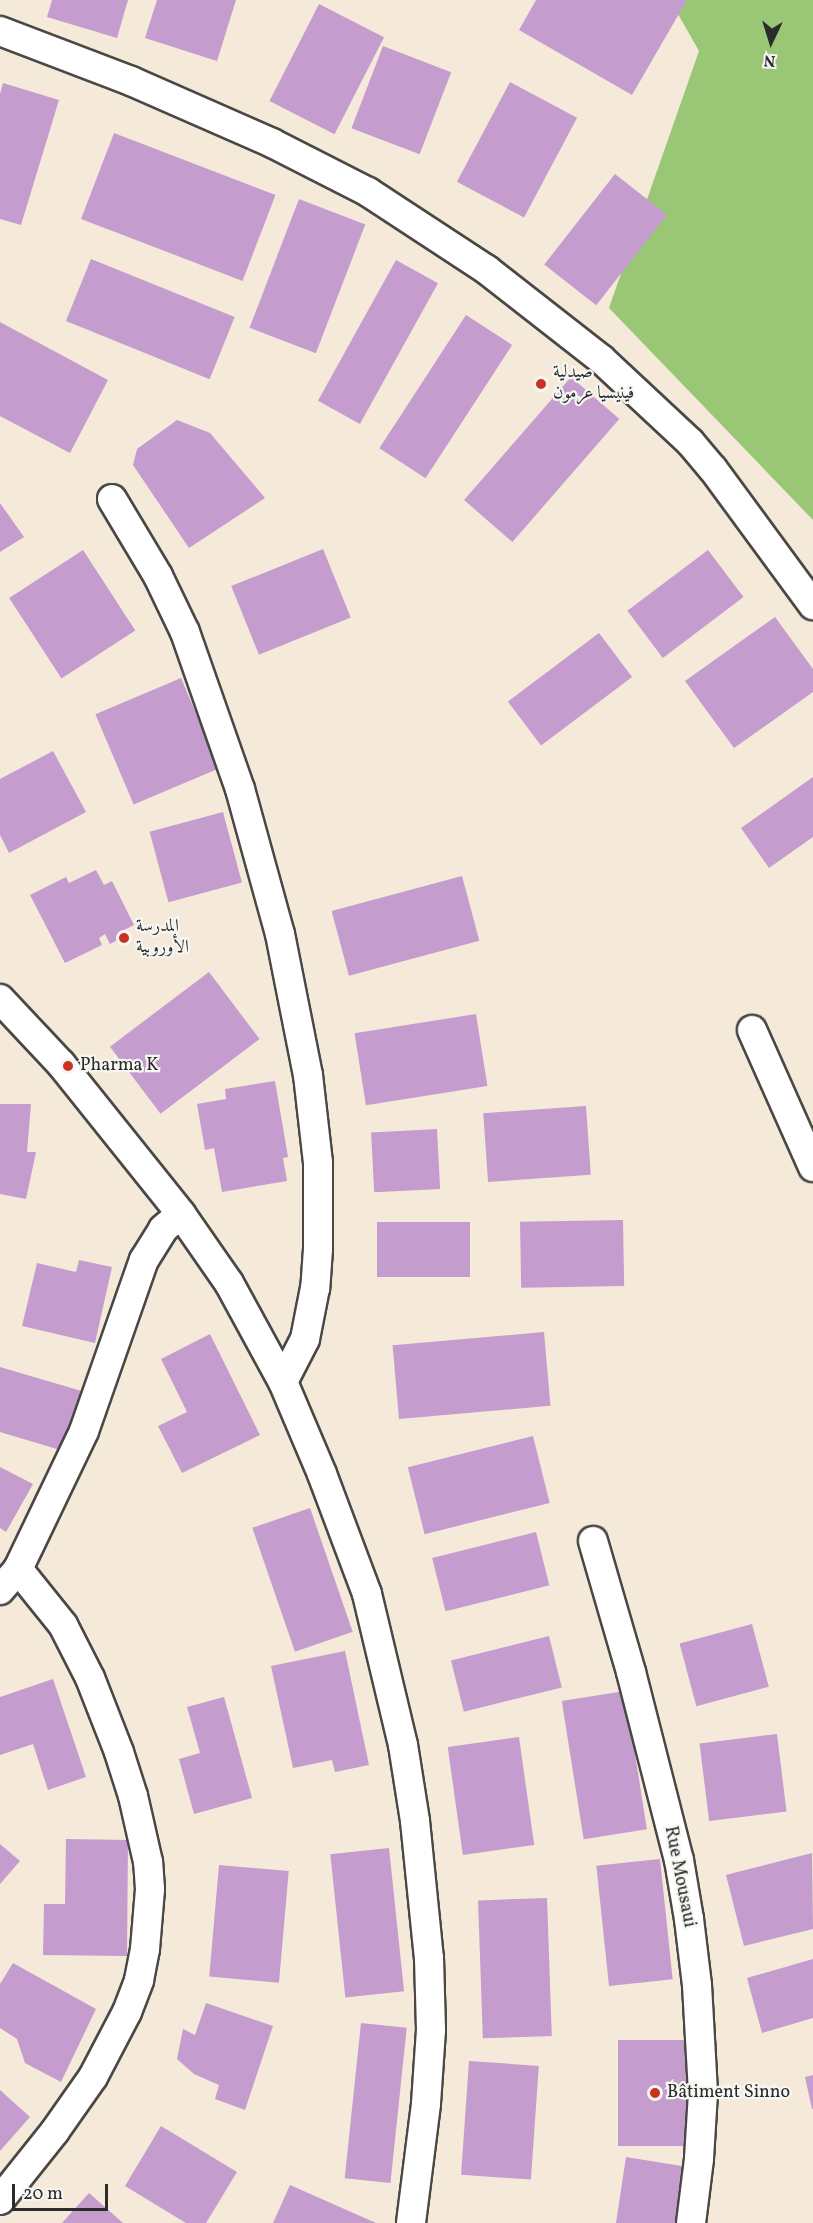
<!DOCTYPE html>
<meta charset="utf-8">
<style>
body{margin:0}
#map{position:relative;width:813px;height:2223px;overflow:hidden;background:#f5e9d9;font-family:Vollkorn,Amiri,serif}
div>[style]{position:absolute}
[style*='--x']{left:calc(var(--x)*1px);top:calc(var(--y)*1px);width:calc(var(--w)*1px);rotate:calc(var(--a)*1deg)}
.green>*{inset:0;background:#99c775}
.building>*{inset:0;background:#c59cce;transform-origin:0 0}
.roads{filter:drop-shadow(2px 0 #494845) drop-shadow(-2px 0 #494845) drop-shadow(0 2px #494845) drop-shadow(0 -2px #494845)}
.minor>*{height:28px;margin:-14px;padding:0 14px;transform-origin:14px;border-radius:14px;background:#fff}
.dots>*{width:16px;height:16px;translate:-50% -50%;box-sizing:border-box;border:3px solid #f6f6f2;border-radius:50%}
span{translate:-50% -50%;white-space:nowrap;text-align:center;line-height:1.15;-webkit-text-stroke:4.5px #f6f6f2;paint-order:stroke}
.poi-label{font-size:18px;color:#2b2b2b}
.left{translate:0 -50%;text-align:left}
.street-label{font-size:18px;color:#2b2b2b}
.north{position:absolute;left:741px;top:12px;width:60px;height:60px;-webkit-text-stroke:4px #f6f6f2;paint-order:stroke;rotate:184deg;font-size:16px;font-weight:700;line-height:24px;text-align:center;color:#2b2b2b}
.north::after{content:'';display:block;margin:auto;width:21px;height:27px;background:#2b2b2b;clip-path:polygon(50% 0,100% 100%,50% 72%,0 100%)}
.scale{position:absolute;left:12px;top:2184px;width:96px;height:27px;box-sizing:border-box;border:3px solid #2b2b2b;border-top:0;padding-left:8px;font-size:18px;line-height:21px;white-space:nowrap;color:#2b2b2b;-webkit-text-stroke:4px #f6f6f2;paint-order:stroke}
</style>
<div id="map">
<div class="green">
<i style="clip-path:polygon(670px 0,813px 0,813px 520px,609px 308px,699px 51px)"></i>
</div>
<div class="building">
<i style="clip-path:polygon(52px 0,128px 0,117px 38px,47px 17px)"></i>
<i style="clip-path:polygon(157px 0,236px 0,217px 61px,145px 38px)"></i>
<i style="clip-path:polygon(536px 0,687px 0,632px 95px,519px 30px)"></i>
<i style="left:319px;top:4px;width:73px;height:109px;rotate:27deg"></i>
<i style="left:383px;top:46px;width:73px;height:88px;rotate:21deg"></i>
<i style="left:510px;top:82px;width:76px;height:113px;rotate:28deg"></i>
<i style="clip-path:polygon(3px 83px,59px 100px,21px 225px,0 219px,0 94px)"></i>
<i style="left:114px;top:133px;width:173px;height:92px;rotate:21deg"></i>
<i style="left:615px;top:174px;width:66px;height:115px;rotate:38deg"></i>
<i style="left:299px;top:199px;width:71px;height:138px;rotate:21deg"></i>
<i style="left:91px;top:259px;width:155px;height:67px;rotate:22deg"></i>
<i style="left:396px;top:260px;width:48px;height:161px;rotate:29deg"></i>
<i style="left:466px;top:315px;width:55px;height:159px;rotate:33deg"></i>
<i style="clip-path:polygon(0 322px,108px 380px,70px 453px,0 416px)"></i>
<i style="left:571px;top:377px;width:64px;height:163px;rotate:41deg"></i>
<i style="clip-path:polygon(177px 420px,210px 433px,265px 498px,189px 548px,133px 465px,137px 449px)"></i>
<i style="clip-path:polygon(0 503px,24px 537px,0 552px)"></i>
<i style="left:323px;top:549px;width:74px;height:99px;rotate:68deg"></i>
<i style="left:83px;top:550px;width:96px;height:88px;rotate:57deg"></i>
<i style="left:708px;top:550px;width:59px;height:101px;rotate:53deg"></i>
<i style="clip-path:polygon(775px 617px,813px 669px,813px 692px,734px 748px,685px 681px)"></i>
<i style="left:599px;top:633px;width:55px;height:114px;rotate:53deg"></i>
<i style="left:181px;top:678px;width:98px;height:93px;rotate:67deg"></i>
<i style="clip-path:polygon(53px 751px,86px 812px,9px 853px,0 835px,0 779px)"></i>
<i style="clip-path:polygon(813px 777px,813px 837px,769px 868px,741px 828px)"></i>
<i style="left:223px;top:812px;width:73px;height:76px;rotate:75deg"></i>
<i style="clip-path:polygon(96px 870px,104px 885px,112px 881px,134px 925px,122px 931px,125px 936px,110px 944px,105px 934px,99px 938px,102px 945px,65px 963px,30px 895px,66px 877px,69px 883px)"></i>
<i style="left:462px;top:876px;width:67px;height:135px;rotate:75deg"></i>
<i style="left:209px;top:972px;width:84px;height:124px;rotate:53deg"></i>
<i style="left:476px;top:1014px;width:73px;height:123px;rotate:81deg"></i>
<i style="clip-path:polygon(275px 1081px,288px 1157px,283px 1158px,287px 1181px,222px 1192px,214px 1148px,205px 1150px,197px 1104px,226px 1099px,225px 1089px)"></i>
<i style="clip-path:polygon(0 1104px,31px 1104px,27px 1152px,36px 1152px,26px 1199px,0 1194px)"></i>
<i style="left:586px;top:1106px;width:69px;height:103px;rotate:86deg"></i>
<i style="left:437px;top:1129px;width:60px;height:66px;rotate:87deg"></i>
<i style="left:623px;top:1220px;width:66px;height:103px;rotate:89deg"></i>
<i style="left:377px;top:1222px;width:93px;height:55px"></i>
<i style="clip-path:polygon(79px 1260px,112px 1267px,95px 1343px,22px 1326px,37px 1263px,76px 1272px)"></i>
<i style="left:544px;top:1332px;width:74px;height:152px;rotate:85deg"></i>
<i style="clip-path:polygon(210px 1334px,260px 1435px,182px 1473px,158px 1426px,187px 1412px,161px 1359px)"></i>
<i style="clip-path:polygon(0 1367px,85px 1392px,67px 1452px,0 1432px)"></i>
<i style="left:533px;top:1436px;width:69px;height:129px;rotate:76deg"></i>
<i style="clip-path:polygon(0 1467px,33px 1484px,6px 1532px,0 1528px)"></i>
<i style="left:310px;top:1508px;width:131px;height:61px;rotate:71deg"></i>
<i style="left:536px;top:1532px;width:55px;height:107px;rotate:76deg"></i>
<i style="left:752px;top:1624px;width:65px;height:75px;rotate:75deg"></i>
<i style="left:549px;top:1636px;width:53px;height:101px;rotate:76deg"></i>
<i style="clip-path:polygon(345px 1651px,369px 1765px,335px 1772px,332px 1760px,293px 1768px,271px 1666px)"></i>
<i style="clip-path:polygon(53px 1679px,86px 1777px,48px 1790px,33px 1744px,0 1755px,0 1697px)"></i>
<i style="left:625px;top:1691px;width:140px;height:64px;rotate:81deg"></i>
<i style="clip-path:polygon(224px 1697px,252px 1798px,194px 1814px,179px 1759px,200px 1753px,187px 1707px)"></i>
<i style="left:777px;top:1734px;width:78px;height:78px;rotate:83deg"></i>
<i style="left:519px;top:1737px;width:109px;height:72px;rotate:82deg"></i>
<i style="clip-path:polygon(66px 1839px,128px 1840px,127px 1956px,43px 1955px,44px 1904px,65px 1904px)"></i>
<i style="clip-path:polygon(0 1844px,20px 1861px,0 1884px)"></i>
<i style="left:389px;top:1848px;width:144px;height:59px;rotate:84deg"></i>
<i style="clip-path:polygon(812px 1853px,813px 1929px,744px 1946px,726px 1875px)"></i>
<i style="left:660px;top:1859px;width:121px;height:64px;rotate:84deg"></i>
<i style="left:219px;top:1865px;width:70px;height:112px;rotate:5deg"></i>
<i style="left:547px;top:1898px;width:138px;height:69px;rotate:88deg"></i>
<i style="clip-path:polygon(813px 1959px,813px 2018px,762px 2033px,747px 1978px)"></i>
<i style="clip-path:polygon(13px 1963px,96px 2009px,61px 2082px,25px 2063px,17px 2039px,0 2028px,0 1984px)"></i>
<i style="clip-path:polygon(206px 2003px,273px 2026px,245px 2110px,215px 2099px,219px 2085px,194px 2074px,177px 2059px,183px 2029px,195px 2035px)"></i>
<i style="left:361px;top:2023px;width:46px;height:156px;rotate:6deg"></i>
<i style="left:618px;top:2040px;width:75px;height:106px"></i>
<i style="left:469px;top:2061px;width:70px;height:114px;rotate:4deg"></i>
<i style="clip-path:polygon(813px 2075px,813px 2109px,812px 2109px,805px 2077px)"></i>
<i style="clip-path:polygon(0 2090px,30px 2117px,0 2151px)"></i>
<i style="clip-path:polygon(161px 2126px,237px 2172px,206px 2223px,186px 2223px,125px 2186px)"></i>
<i style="clip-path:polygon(626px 2157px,688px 2167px,679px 2223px,616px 2223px)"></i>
<i style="clip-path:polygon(290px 2185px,376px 2223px,273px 2223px)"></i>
<i style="clip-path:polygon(89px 2193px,123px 2223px,62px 2223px)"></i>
</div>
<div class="roads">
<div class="minor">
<i style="--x:0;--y:31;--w:140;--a:20.9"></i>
<i style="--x:131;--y:81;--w:154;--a:23.7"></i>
<i style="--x:272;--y:143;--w:108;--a:27"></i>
<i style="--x:368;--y:192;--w:142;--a:33.2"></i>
<i style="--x:487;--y:270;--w:145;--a:38"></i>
<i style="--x:601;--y:359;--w:122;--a:43"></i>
<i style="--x:690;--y:442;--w:35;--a:50"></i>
<i style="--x:713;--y:469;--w:169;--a:53.7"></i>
<i style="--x:112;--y:499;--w:90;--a:59.1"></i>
<i style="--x:158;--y:576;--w:62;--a:64.3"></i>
<i style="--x:185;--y:632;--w:166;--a:70.7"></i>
<i style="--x:240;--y:789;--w:150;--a:74.6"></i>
<i style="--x:280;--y:934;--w:144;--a:78.8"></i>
<i style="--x:308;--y:1075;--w:89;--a:83.5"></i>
<i style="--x:318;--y:1163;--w:86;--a:90"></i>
<i style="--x:318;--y:1249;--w:39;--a:94"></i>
<i style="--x:315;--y:1288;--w:52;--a:101.1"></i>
<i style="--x:305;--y:1339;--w:48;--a:117.1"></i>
<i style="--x:0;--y:999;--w:89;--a:46.8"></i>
<i style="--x:61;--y:1064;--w:192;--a:51.3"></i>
<i style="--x:181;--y:1214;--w:84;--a:55.2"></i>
<i style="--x:229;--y:1283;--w:113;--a:61.4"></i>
<i style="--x:283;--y:1382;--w:100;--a:67"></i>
<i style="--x:322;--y:1474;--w:128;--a:69.4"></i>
<i style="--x:367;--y:1594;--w:155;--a:76.6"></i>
<i style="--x:403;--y:1745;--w:77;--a:81"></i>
<i style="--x:415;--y:1821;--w:138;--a:84.2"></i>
<i style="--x:429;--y:1958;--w:72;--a:88.4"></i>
<i style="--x:431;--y:2030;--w:74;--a:93.9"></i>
<i style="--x:426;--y:2104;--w:120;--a:97.2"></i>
<i style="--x:752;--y:1030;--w:150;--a:66"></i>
<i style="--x:593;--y:1541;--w:136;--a:73.8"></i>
<i style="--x:631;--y:1672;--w:194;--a:75.7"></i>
<i style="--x:679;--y:1860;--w:60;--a:80.4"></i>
<i style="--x:689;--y:1919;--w:66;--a:83.1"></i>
<i style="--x:697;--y:1985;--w:108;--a:86.8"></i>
<i style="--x:703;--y:2093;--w:66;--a:93.5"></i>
<i style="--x:699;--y:2159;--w:64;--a:97.1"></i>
<i style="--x:0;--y:1590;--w:28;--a:-49"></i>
<i style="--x:0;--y:2200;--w:88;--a:-51.4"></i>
<i style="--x:55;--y:2131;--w:66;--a:-54.9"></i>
<i style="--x:93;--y:2077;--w:73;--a:-62.4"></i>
<i style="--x:127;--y:2012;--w:34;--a:-69"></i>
<i style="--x:139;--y:1980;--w:32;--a:-79"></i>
<i style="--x:145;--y:1949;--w:60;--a:-85.2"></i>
<i style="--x:150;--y:1889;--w:27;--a:-94"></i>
<i style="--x:148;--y:1862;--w:68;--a:-102.8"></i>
<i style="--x:133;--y:1796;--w:46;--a:-107.7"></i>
<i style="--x:119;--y:1752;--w:79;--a:-111.4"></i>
<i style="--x:90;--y:1678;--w:59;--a:-117"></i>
<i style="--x:63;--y:1625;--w:72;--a:-128.8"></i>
<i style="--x:18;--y:1569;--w:153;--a:-64.4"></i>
<i style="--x:84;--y:1431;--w:181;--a:-70.7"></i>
<i style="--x:144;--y:1260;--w:36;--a:-58"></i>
<i style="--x:163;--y:1229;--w:23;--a:-40"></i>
</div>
</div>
<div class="dots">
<i style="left:541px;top:384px;background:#c8321e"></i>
<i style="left:124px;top:938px;background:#c8321e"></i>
<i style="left:68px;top:1066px;background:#c8321e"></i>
<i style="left:655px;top:2093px;background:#c8321e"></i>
</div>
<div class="poi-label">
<span class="left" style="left:553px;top:384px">صيدلية<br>فينيسيا عرمون</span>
<span class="left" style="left:136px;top:938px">المدرسة<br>الأوروبية</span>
<span class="left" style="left:80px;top:1066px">Pharma K</span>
<span class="left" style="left:667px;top:2093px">Bâtiment Sinno</span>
</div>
<div class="street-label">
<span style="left:679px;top:1877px;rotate:79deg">Rue Mousaui</span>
</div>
<div class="north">N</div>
<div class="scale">20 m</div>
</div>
